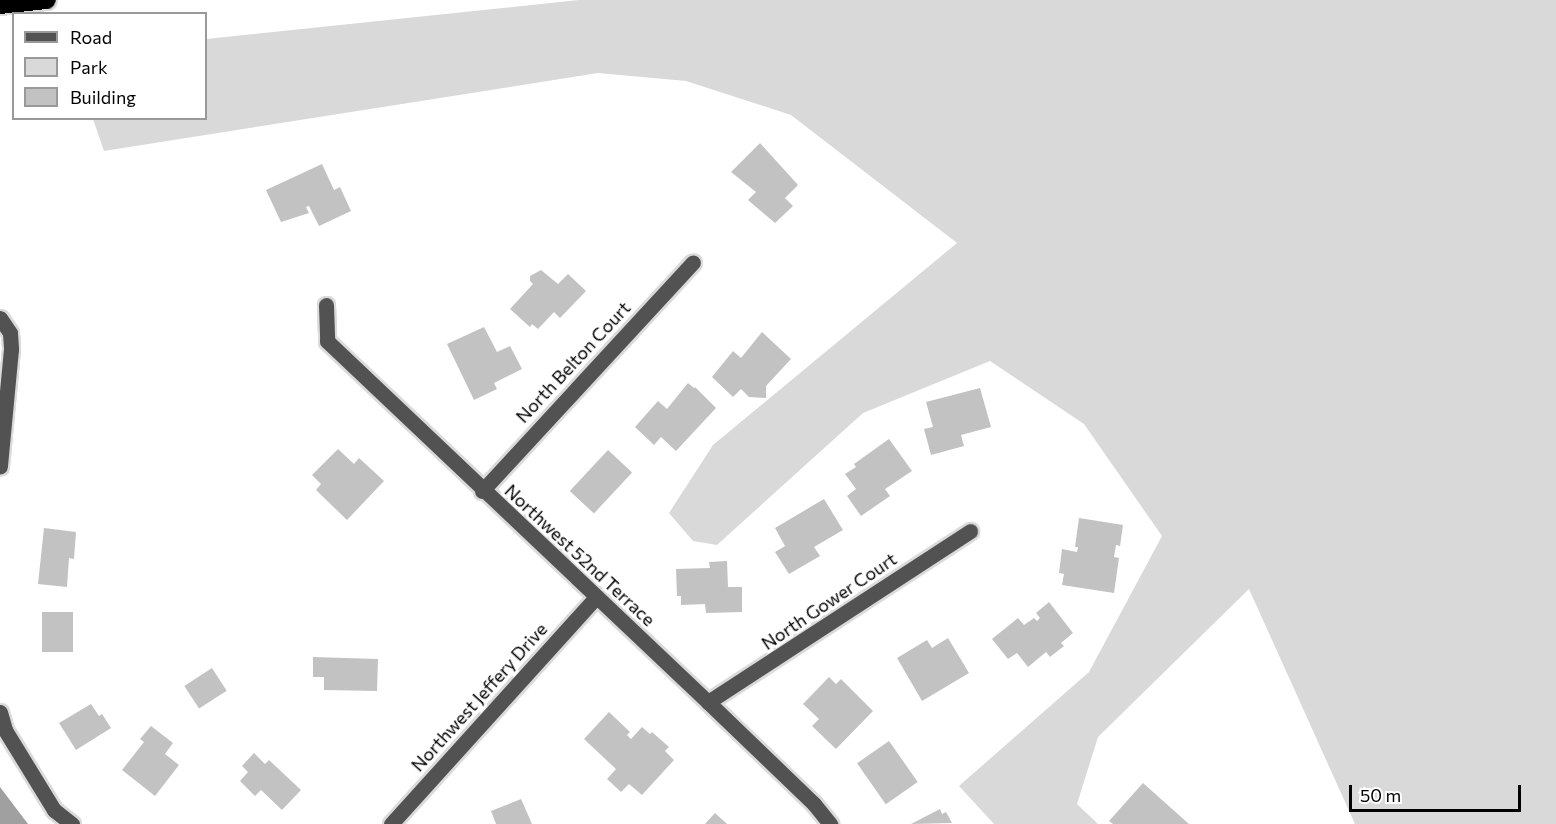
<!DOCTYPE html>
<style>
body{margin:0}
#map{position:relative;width:1556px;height:824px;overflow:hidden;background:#fff;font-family:Commissioner,sans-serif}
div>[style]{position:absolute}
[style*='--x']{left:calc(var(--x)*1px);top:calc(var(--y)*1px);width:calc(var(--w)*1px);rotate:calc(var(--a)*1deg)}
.green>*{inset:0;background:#d9d9d9}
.water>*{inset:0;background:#a0a0a0}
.building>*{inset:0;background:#c2c2c2;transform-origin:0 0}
.roads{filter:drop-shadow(2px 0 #dbdbdb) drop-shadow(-2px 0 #dbdbdb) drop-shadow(0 2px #dbdbdb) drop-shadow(0 -2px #dbdbdb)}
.minor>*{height:15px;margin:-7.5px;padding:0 7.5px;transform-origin:7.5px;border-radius:7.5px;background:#525252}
.highway>*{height:18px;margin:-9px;padding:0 9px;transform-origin:9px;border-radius:9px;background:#000}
span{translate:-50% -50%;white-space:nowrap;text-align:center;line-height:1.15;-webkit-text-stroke:6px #fff;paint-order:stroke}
.street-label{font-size:18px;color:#000}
.legend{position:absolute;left:12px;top:12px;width:195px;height:108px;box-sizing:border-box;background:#fff;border:2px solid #999;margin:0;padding:8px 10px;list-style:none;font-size:18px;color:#000}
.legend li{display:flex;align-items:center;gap:12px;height:30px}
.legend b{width:30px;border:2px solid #999}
.scale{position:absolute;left:1349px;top:785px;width:172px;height:27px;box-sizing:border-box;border:3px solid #000;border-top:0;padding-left:8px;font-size:18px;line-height:21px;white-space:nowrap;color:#000;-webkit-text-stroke:4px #fff;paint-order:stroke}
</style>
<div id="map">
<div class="green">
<i style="clip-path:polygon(579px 0,1556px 0,1556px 824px,1355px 824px,1249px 589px,1098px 737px,1077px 804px,1098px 824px,994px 824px,959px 786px,1089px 672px,1162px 536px,1084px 424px,990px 361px,863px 413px,717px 545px,693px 541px,669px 513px,713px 445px,957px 243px,791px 115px,686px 81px,598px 73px,104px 151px,93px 119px,206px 118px,206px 39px)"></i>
</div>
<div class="water">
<i style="clip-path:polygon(0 787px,28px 824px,0 824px)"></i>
</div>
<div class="building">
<i style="clip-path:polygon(760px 143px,798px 185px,785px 198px,793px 206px,775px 223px,748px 200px,756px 192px,731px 172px)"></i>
<i style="clip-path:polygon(322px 164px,334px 190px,340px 187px,351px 211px,319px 226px,309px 206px,306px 207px,309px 213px,281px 222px,266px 190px)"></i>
<i style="clip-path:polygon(541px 270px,558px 284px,568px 274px,586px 291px,560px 318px,554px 312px,538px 329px,532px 324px,530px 327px,510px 309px,533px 284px,530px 281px,530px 276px)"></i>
<i style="clip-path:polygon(484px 327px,497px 352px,510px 346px,522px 369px,494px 383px,497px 389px,474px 400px,447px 344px)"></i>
<i style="clip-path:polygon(762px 332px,791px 359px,766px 386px,766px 398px,749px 397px,741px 389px,733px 397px,712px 377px,733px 351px,741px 358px)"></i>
<i style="clip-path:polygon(688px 383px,694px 388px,695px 387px,716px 408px,676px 451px,661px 437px,654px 445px,635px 427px,658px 401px,667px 409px)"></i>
<i style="clip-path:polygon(980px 388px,991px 427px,961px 435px,964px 446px,931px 455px,924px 429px,933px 427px,926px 402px)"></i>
<i style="clip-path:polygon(889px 439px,912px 471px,885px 489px,890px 496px,861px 516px,847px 496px,856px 489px,845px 474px,856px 467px,854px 464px)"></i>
<i style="clip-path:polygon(338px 449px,354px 464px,359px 458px,384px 481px,347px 520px,316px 490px,321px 484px,312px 475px)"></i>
<i style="left:608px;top:450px;width:33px;height:56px;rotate:43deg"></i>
<i style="clip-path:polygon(824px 499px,843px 530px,814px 547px,820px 556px,789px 574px,775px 552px,785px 546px,775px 528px)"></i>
<i style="clip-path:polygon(1079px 518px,1123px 525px,1120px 546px,1116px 545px,1114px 557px,1119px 558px,1114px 593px,1062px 585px,1064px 574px,1059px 573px,1062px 549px,1077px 552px,1078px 547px,1075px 547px)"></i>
<i style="clip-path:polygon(44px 528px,76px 532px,74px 559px,69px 558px,67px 587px,38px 584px)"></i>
<i style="clip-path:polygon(727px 561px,728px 587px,742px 587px,742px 612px,706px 613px,705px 604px,681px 605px,681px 596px,677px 596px,676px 569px,710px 568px,709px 562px)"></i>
<i style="clip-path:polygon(1049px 602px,1073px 633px,1061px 643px,1064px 646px,1050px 657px,1046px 652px,1028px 667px,1017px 653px,1008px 659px,992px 639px,1018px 618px,1024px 625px,1034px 618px,1037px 621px,1040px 618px,1036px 613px)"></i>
<i style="left:42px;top:612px;width:31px;height:40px"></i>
<i style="clip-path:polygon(948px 638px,969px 673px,922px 701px,897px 658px,927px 640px,932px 648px)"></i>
<i style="clip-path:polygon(313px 657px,378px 659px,377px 691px,324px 690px,324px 677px,313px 677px)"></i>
<i style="left:212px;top:668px;width:27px;height:33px;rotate:57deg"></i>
<i style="clip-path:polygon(829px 677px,836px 684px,841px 679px,873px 711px,836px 749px,812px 726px,819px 719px,803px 704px)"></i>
<i style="clip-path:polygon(91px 704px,99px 716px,102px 714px,111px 728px,76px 750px,59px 723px)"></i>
<i style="clip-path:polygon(609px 712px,630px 732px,627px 735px,631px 739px,642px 727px,650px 734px,652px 732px,669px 747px,665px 751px,674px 760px,642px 795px,629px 784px,621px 792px,607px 779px,616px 769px,584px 739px)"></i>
<i style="clip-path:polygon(151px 726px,173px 743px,165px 754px,179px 765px,155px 796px,122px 770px,144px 742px,140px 739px)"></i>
<i style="left:889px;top:741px;width:50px;height:39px;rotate:55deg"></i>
<i style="clip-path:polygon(254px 753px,265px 764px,269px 760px,301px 790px,282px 810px,261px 790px,255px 796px,240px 781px,248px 772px,242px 766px)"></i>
<i style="clip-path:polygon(1143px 783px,1189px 824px,1113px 824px,1109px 821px)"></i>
<i style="clip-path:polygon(521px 799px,532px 824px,496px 824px,491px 811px)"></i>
<i style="clip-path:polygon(940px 809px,942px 814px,946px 812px,952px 823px,911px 824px)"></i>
<i style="clip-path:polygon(715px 813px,727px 824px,705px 824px)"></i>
</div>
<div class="roads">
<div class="minor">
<i style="--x:326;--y:305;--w:36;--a:88"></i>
<i style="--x:327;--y:341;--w:525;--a:43.46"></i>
<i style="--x:708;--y:702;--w:147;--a:43.9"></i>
<i style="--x:814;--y:804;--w:26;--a:51"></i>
<i style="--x:0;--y:318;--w:18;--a:56"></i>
<i style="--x:10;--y:333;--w:16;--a:86"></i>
<i style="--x:11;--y:349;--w:118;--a:95.4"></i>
<i style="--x:482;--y:491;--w:311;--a:-47.3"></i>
<i style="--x:708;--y:702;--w:313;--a:-33.1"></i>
<i style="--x:0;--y:712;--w:19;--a:74"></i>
<i style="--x:5;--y:730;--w:94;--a:58.5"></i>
<i style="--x:54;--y:810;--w:23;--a:38"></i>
<i style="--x:391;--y:824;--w:306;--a:-47.9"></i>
</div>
<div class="highway">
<i style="--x:0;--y:5;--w:47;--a:-6.1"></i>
</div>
</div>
<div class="street-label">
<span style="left:573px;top:362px;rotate:-47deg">North Belton Court</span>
<span style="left:580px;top:555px;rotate:43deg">Northwest 52nd Terrace</span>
<span style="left:829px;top:601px;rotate:-34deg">North Gower Court</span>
<span style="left:479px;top:697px;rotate:-48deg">Northwest Jeffery Drive</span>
</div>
<ul class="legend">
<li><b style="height:8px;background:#525252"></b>Road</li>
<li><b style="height:16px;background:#d9d9d9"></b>Park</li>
<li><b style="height:16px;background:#c2c2c2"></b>Building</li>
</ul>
<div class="scale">50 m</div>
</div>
